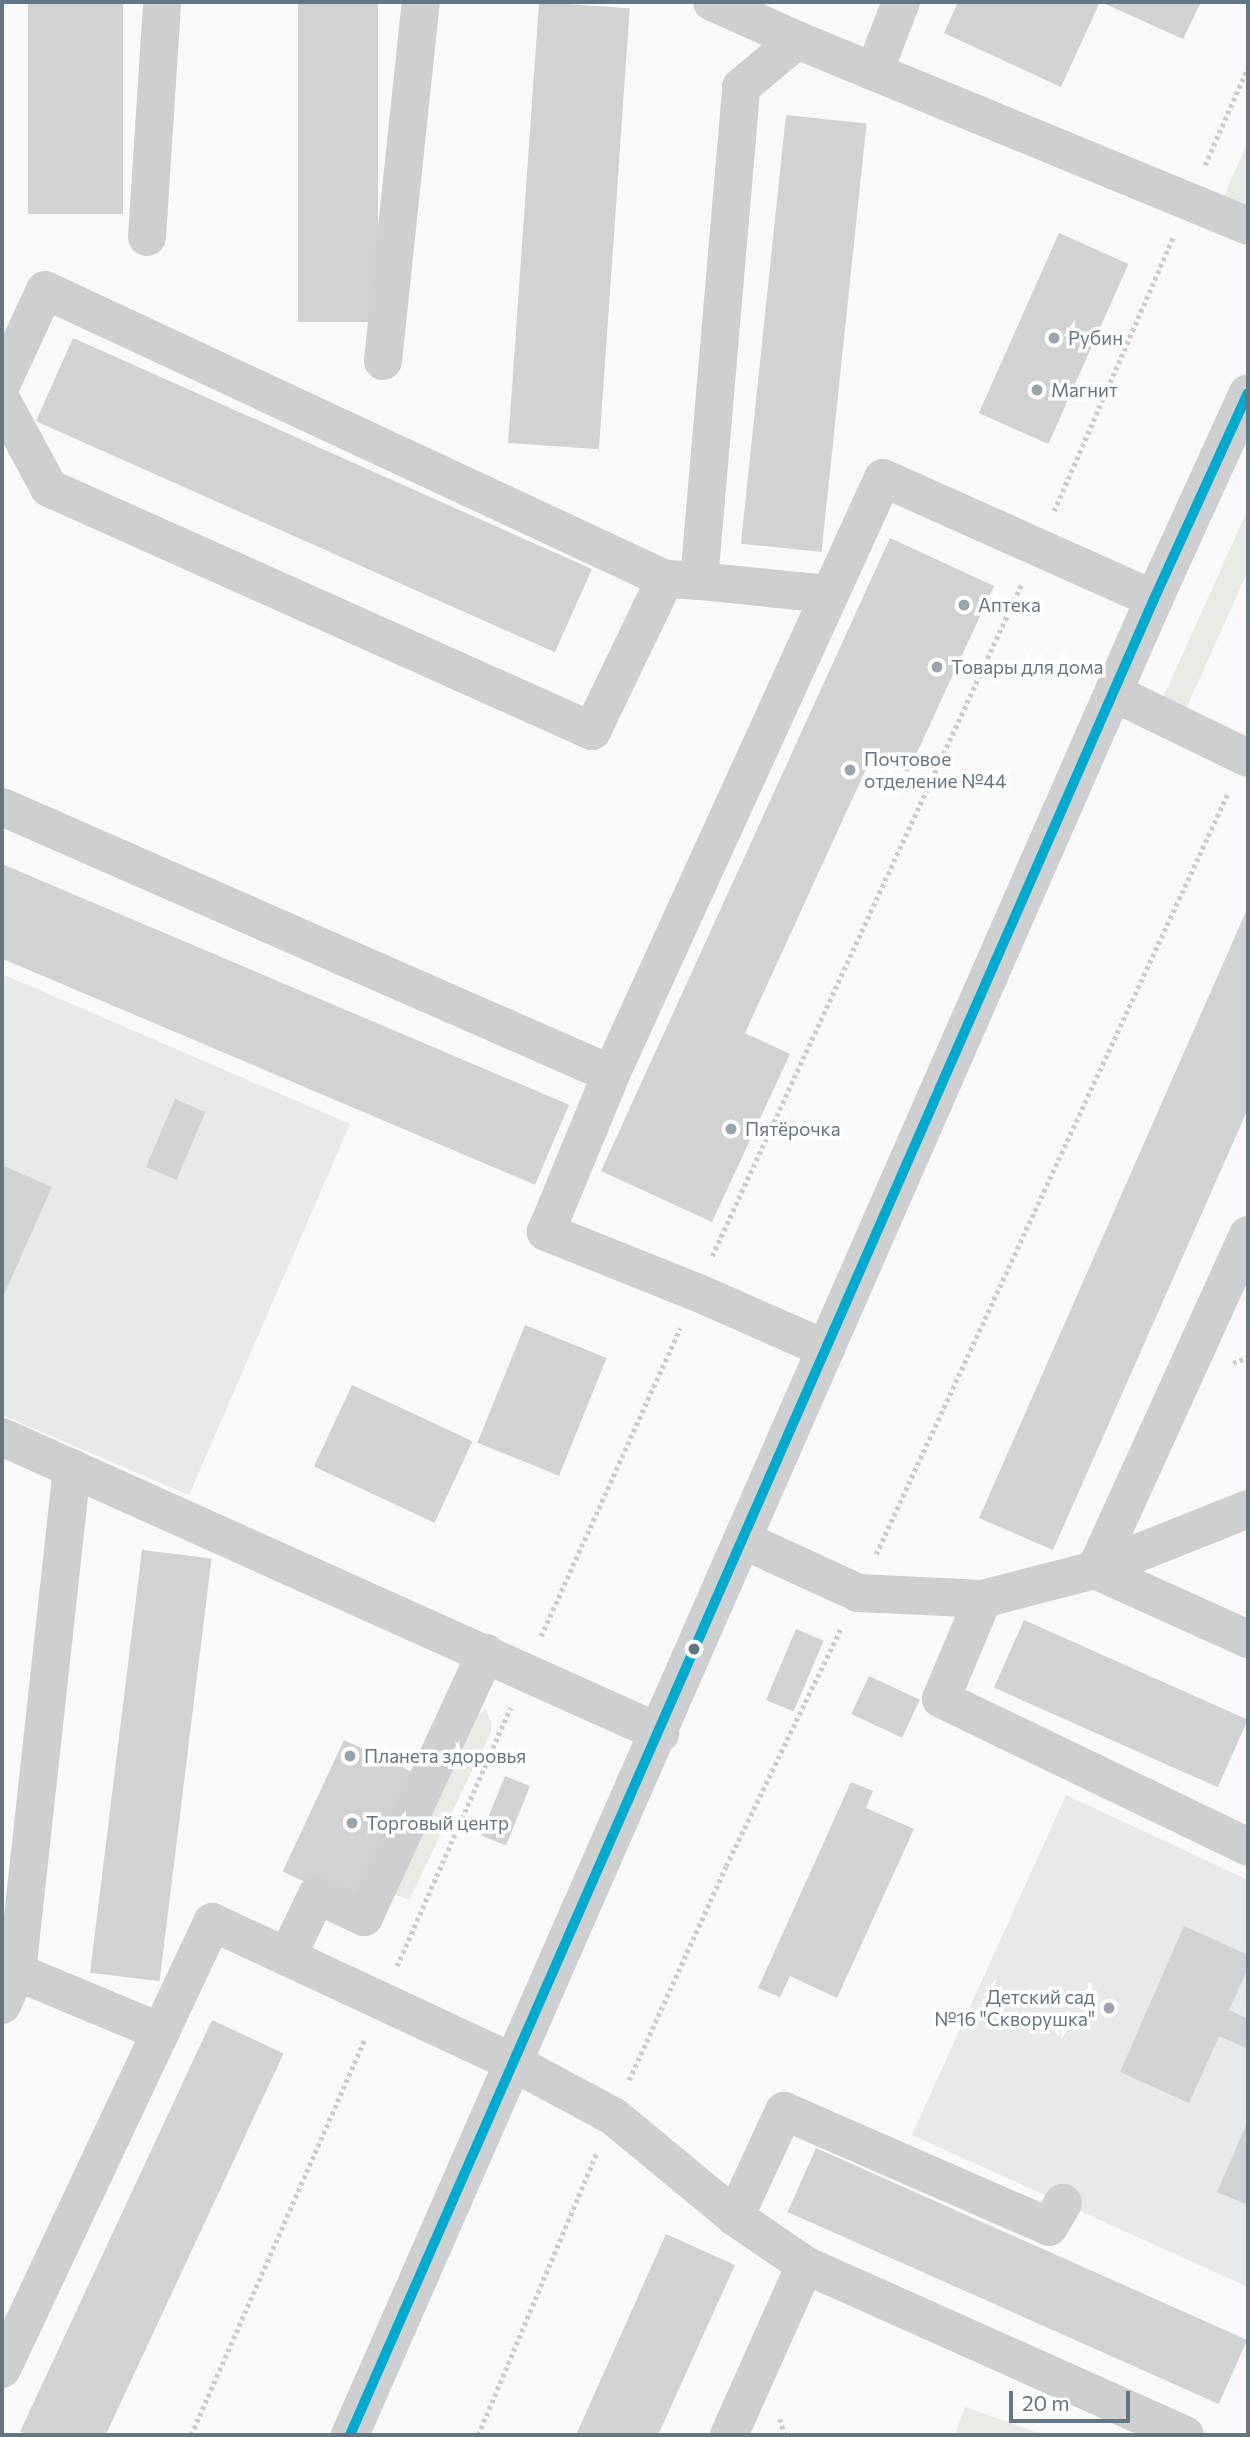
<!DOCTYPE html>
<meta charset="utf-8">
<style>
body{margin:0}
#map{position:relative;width:1250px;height:2437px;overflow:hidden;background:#f9f9f9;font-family:Commissioner,sans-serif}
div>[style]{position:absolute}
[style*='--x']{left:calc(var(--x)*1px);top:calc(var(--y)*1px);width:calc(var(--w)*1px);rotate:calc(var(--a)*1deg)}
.built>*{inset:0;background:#e8e9e9}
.green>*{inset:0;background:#e8ebe6}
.building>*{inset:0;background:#d0d2d3;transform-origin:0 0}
.path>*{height:4.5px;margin-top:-2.25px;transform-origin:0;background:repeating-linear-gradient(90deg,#cbcccd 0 3.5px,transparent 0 7px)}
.minor>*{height:38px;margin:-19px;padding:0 19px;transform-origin:19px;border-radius:19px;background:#cecfd0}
.bus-1>*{height:10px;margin:-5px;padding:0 5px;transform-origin:5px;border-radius:5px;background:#00a9ce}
.dots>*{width:19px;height:19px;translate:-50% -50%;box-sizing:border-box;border:4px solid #fff;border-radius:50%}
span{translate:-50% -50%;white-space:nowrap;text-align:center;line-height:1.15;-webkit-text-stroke:7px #fff;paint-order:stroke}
.poi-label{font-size:19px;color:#657683}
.left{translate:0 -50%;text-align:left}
.right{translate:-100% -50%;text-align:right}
.frame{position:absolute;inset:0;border:4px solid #657683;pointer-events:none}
.scale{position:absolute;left:1009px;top:2391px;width:121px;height:32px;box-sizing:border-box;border:4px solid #657683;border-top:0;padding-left:9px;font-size:21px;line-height:24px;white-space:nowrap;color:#657683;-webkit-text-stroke:5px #fff;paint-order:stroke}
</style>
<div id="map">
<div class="built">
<i style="clip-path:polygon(2px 974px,350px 1124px,189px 1495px,2px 1415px)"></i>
<i style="clip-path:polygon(1066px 1795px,1248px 1880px,1248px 2287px,912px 2135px)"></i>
</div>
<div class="green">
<i style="clip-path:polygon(1248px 141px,1248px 207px,1224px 196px)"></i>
<i style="clip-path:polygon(1248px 509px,1248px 571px,1186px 709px,1162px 700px)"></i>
<i style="clip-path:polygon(486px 1709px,491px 1722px,491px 1732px,409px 1900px,386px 1891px,468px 1723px)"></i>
<i style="clip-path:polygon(965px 2407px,1044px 2435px,955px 2435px)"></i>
</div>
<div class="building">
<i style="left:28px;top:2px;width:95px;height:212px"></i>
<i style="left:298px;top:2px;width:80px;height:320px"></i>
<i style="left:539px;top:2px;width:91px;height:442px;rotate:4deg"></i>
<i style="clip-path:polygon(958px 2px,1100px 2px,1061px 87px,944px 33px)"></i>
<i style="clip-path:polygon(1101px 2px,1201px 2px,1183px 39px)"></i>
<i style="left:786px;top:115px;width:81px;height:431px;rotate:6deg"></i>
<i style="left:1059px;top:233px;width:76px;height:197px;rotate:24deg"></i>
<i style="left:73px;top:338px;width:568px;height:91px;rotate:24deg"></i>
<i style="clip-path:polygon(890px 538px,994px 586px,908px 772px,872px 756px,745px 1033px,790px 1054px,712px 1222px,601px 1171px)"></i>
<i style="left:2px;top:864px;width:616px;height:87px;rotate:23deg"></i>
<i style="clip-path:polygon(1248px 907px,1248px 1109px,1053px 1550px,979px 1518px)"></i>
<i style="left:175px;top:1099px;width:33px;height:74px;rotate:23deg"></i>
<i style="clip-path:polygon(2px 1165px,52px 1187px,2px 1299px)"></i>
<i style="left:525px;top:1325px;width:88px;height:127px;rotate:22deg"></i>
<i style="left:352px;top:1385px;width:133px;height:90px;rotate:25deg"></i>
<i style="left:142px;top:1550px;width:70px;height:426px;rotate:7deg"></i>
<i style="left:1024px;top:1620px;width:245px;height:74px;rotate:24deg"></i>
<i style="left:796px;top:1629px;width:30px;height:77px;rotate:23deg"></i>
<i style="left:869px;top:1676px;width:56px;height:42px;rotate:25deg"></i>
<i style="left:344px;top:1740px;width:85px;height:145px;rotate:25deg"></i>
<i style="left:505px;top:1776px;width:27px;height:64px;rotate:22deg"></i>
<i style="clip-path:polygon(851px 1782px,873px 1791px,866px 1808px,914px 1829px,837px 1998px,790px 1976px,780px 1997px,758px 1988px)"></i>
<i style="clip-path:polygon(1184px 1926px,1248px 1955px,1248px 1968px,1229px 2010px,1248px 2019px,1248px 2049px,1219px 2036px,1189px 2103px,1120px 2072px)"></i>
<i style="left:212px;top:2020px;width:79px;height:454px;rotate:25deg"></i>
<i style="clip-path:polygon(1248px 2121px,1248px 2205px,1217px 2192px)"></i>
<i style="left:816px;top:2148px;width:472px;height:70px;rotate:24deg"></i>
<i style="clip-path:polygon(666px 2234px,735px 2265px,658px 2435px,576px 2435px)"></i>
</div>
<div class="path">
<i style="--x:1205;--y:165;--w:107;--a:-66.3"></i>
<i style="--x:1054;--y:511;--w:299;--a:-66.5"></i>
<i style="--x:712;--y:1256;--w:741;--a:-65.27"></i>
<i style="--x:1233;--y:1363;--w:16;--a:-22"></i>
<i style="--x:876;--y:1554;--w:838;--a:-65.18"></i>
<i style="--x:541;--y:1636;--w:338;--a:-65.7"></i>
<i style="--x:397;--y:1966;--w:282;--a:-66.3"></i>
<i style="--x:629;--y:2080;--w:235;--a:-65.6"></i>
<i style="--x:726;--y:1866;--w:264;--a:-64.2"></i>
<i style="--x:780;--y:2419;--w:17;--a:73"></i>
<i style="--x:191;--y:2435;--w:433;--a:-66.3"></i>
<i style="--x:478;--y:2435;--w:307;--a:-67.2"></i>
</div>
<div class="minor">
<i style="--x:712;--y:2;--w:93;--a:24.1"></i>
<i style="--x:874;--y:72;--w:75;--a:-68.9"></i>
<i style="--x:147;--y:237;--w:235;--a:-86.3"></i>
<i style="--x:383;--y:361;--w:361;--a:-84"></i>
<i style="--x:2;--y:383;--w:102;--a:-65.2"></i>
<i style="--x:45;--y:290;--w:684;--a:24.99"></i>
<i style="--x:2;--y:401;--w:99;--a:61.6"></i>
<i style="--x:49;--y:488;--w:595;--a:24.11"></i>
<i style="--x:592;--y:731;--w:169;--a:-64.3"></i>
<i style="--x:665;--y:579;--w:34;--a:3"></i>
<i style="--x:828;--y:594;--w:130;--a:-174.2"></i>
<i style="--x:699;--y:581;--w:496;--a:-85.1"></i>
<i style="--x:741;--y:87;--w:73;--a:-40"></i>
<i style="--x:797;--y:40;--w:488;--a:22.4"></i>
<i style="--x:1114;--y:693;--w:149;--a:25.9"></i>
<i style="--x:2;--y:807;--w:665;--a:23.67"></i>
<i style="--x:1248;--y:1235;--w:368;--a:114.5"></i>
<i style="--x:1095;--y:1570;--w:165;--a:-21.7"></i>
<i style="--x:826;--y:1349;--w:142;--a:-156.3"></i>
<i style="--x:696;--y:1292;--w:162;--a:-158.2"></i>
<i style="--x:546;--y:1232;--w:171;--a:-67.6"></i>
<i style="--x:611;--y:1074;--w:655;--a:-65.47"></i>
<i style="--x:883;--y:478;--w:297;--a:24.1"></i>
<i style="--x:2;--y:1437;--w:722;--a:24.22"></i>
<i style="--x:743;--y:1540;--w:127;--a:24.7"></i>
<i style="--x:858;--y:1593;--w:125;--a:2.7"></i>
<i style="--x:983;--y:1599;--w:116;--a:-14.5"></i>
<i style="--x:1095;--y:1570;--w:168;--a:24.3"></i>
<i style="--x:983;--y:1599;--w:108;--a:112.8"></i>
<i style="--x:941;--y:1699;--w:341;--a:25.7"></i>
<i style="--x:287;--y:1957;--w:69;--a:-64.2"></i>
<i style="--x:317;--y:1895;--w:52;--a:25.1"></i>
<i style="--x:364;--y:1917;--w:291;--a:-65.2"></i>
<i style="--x:17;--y:1972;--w:156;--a:22.6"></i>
<i style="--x:2;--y:2005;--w:36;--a:-66"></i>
<i style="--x:17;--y:1972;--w:507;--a:-83.77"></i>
<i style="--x:735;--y:2217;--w:117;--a:-65.2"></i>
<i style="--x:784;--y:2111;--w:289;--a:23.6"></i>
<i style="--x:1049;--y:2227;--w:28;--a:-60"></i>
<i style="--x:2;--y:2369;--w:494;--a:-64.8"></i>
<i style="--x:212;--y:1922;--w:333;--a:25"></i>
<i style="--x:514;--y:2063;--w:112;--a:28.2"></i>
<i style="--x:613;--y:2116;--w:158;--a:39.6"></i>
<i style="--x:735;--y:2217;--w:85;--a:34.4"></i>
<i style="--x:805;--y:2265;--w:416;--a:24.1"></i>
<i style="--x:350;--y:2435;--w:2004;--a:-66.35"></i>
<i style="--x:1154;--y:599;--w:226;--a:-65.5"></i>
<i style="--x:729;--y:2435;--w:186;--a:-65.9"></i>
</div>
<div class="bus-1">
<i style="--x:350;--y:2435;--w:2004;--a:-66.35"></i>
<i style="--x:1154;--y:599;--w:226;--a:-65.5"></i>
</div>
<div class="dots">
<i style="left:1054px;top:338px;background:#99a4ac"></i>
<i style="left:1037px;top:390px;background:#99a4ac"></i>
<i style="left:964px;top:605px;background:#99a4ac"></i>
<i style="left:937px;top:667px;background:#99a4ac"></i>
<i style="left:850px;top:770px;background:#99a4ac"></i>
<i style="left:731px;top:1129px;background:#99a4ac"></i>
<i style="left:694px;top:1649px;background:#657683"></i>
<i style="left:350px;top:1756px;background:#99a4ac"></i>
<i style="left:352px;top:1823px;background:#99a4ac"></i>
<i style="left:1109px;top:2008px;background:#99a4ac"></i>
</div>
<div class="poi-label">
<span class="left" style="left:1068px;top:338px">Рубин</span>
<span class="left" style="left:1051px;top:390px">Магнит</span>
<span class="left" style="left:978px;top:605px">Аптека</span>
<span class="left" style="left:951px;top:667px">Товары для дома</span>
<span class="left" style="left:864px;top:770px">Почтовое<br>отделение №44</span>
<span class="left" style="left:745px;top:1129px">Пятёрочка</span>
<span class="left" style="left:364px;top:1756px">Планета здоровья</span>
<span class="left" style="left:366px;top:1823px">Торговый центр</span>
<span class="right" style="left:1095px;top:2008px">Детский сад<br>№16 "Скворушка"</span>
</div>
<div class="frame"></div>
<div class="scale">20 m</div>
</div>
